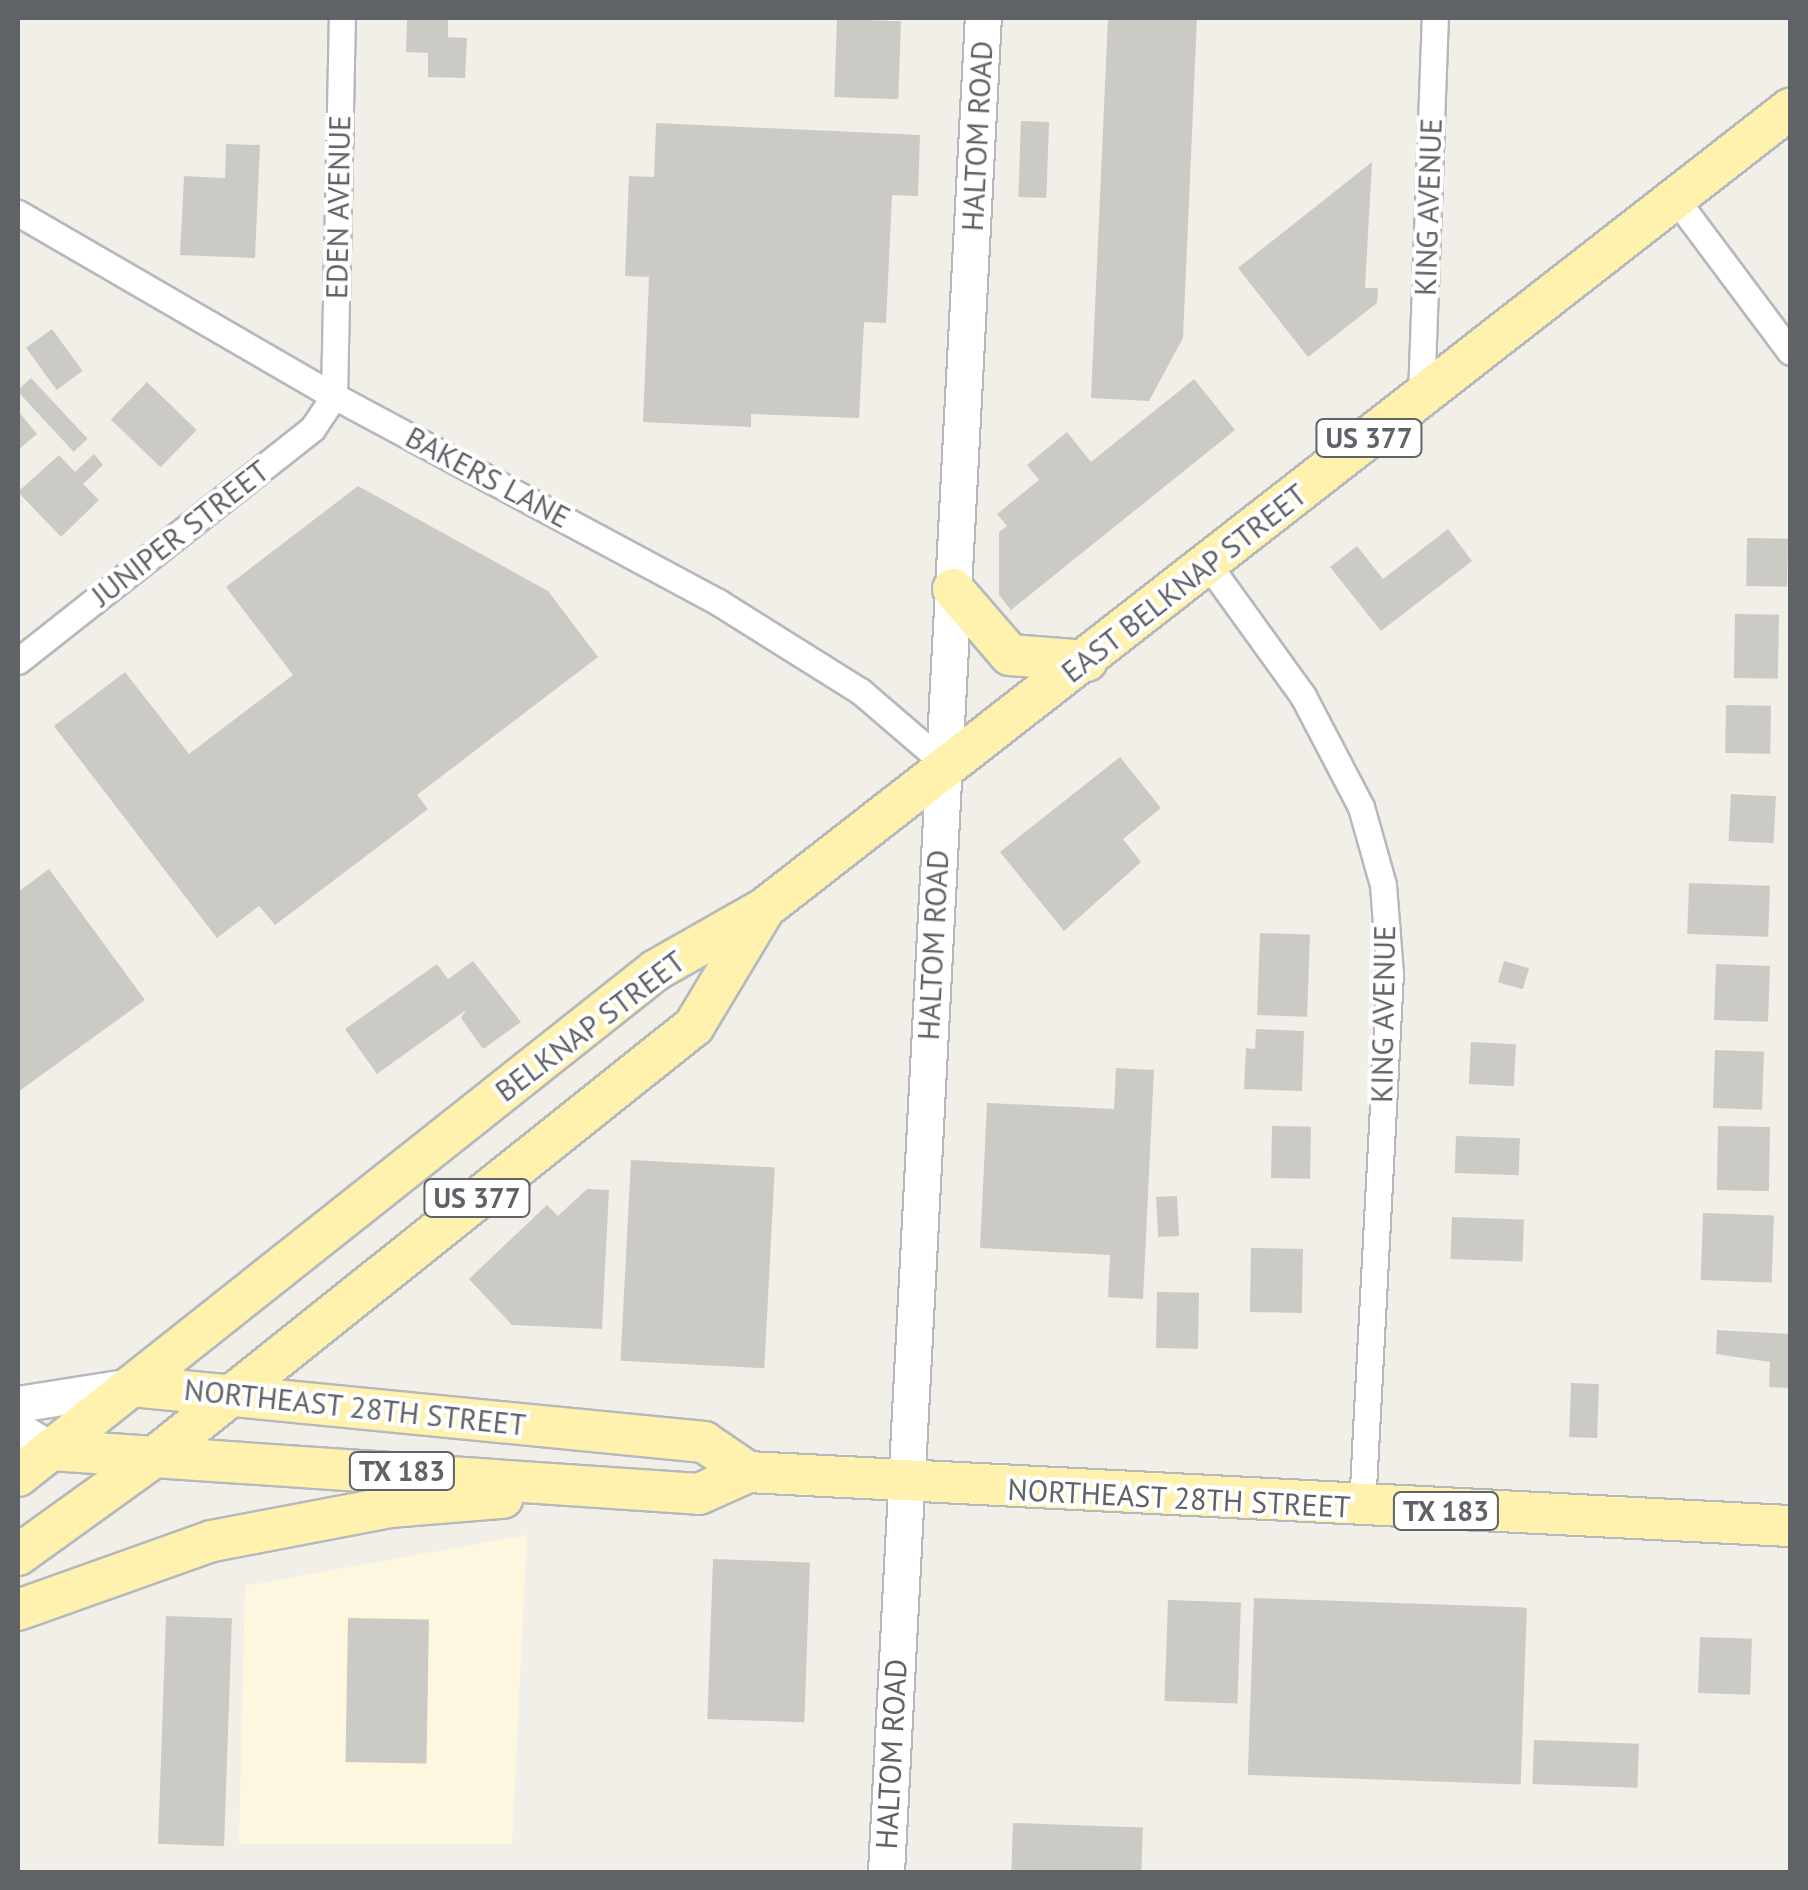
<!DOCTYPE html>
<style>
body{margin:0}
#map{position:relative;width:1808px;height:1890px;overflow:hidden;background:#f1efe8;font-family:"PT Sans",sans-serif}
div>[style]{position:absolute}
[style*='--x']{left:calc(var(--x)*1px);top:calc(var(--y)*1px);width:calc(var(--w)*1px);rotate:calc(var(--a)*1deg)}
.commercial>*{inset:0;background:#fef7e0}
.building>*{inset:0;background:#cccac5;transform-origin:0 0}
.roads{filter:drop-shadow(2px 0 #b5b8bc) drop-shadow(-2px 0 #b5b8bc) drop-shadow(0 2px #b5b8bc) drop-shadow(0 -2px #b5b8bc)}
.street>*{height:25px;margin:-12.5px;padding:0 12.5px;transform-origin:12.5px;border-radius:12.5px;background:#fff}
.secondary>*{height:35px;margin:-17.5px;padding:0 17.5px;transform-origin:17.5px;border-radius:17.5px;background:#fff}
.primary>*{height:40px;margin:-20px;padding:0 20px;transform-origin:20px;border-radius:20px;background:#fff2af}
span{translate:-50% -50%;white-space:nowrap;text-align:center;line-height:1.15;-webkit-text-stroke:8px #fff;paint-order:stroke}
.shield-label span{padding:2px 8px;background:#fff;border:2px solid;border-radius:8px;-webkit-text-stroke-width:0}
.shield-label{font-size:28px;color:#5f6368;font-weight:700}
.street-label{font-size:30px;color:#5f6368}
.frame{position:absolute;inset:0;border:20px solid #5f6368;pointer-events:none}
</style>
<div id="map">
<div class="commercial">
<i style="clip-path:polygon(527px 1535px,512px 1844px,239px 1844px,245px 1586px)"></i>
</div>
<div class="building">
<i style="clip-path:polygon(407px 18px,448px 18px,448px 37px,467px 38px,465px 78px,428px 77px,428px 53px,406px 52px)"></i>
<i style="clip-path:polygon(1108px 18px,1197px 18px,1183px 338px,1149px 401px,1091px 398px)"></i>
<i style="left:837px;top:19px;width:64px;height:78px;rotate:2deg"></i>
<i style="left:1021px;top:121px;width:28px;height:76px;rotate:2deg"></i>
<i style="clip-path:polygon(656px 123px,920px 135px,918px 196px,892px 195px,886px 323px,864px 322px,859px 418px,751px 414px,751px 427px,643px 422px,649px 277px,625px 276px,629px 176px,654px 177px)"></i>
<i style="clip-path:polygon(226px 144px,260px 145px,255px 258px,180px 255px,184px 176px,225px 178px)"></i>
<i style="clip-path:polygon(1372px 162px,1365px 288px,1378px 288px,1377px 303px,1308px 357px,1238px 268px)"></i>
<i style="left:52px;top:329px;width:52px;height:32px;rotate:54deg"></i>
<i style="left:31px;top:378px;width:83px;height:19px;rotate:47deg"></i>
<i style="clip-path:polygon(1194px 379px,1235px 430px,1011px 610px,999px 595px,999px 532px,1007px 526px,997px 514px,1039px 480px,1027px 465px,1067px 432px,1091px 462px)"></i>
<i style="left:147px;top:382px;width:69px;height:52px;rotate:44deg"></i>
<i style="clip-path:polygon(18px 411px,37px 434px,18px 450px)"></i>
<i style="clip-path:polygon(94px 454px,103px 465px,83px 484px,99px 500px,61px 537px,18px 492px,59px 455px,75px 472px)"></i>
<i style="clip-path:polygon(358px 486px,548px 591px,598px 657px,417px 795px,428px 809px,275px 925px,259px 906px,217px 938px,54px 726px,125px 672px,189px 754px,293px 675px,226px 587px)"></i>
<i style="clip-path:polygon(1448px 529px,1472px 561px,1381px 631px,1330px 567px,1357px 546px,1383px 579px)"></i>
<i style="left:1747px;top:538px;width:41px;height:48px;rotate:1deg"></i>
<i style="left:1735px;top:614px;width:44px;height:64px;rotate:1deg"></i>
<i style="left:1726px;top:705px;width:45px;height:48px;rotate:1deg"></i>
<i style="clip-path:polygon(1120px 757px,1161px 808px,1123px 839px,1141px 862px,1064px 931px,1000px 852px)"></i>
<i style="left:1731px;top:794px;width:45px;height:47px;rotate:3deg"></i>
<i style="clip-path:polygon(49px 869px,145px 1000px,18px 1092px,18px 892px)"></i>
<i style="left:1689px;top:883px;width:81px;height:51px;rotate:2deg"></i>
<i style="left:1260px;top:933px;width:50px;height:82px;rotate:2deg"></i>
<i style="clip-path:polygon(473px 961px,521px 1022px,483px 1049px,461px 1018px,466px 1010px,377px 1074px,345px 1029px,437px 964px,448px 979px)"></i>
<i style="left:1504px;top:961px;width:26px;height:22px;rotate:16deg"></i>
<i style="left:1716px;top:964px;width:54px;height:56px;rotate:2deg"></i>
<i style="clip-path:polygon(1256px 1029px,1304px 1031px,1302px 1091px,1244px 1089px,1246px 1048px,1255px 1049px)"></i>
<i style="left:1471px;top:1042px;width:45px;height:42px;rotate:3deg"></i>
<i style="left:1715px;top:1050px;width:49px;height:58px;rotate:2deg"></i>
<i style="clip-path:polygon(1116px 1068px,1154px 1070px,1143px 1299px,1108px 1297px,1110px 1255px,980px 1248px,987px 1103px,1114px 1109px)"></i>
<i style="left:1272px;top:1126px;width:39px;height:52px;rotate:1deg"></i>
<i style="left:1718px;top:1126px;width:52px;height:64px;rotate:1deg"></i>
<i style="left:1456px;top:1136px;width:64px;height:37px;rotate:2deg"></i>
<i style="left:631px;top:1160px;width:144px;height:201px;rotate:3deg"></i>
<i style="clip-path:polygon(587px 1189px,609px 1190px,602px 1329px,512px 1325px,469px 1279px,547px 1205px,558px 1216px)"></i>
<i style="left:1177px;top:1196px;width:40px;height:21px;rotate:87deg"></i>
<i style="left:1703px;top:1213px;width:71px;height:67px;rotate:2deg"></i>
<i style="left:1452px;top:1217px;width:72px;height:42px;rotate:2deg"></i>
<i style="left:1251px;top:1248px;width:52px;height:64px;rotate:1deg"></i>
<i style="left:1157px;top:1292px;width:42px;height:56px;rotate:1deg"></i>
<i style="clip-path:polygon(1717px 1330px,1790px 1334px,1790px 1388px,1769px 1387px,1770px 1362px,1716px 1354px)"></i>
<i style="left:1571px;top:1383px;width:28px;height:54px;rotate:2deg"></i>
<i style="left:713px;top:1559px;width:97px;height:160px;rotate:2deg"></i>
<i style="left:1254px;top:1598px;width:273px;height:177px;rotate:2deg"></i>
<i style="left:1168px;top:1600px;width:73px;height:101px;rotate:2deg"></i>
<i style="left:166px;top:1616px;width:66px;height:228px;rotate:2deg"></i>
<i style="left:348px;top:1618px;width:81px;height:144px;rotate:1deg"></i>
<i style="left:1700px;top:1637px;width:52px;height:56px;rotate:2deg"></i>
<i style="left:1534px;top:1740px;width:105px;height:44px;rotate:2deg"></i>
<i style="left:1013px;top:1823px;width:130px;height:49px;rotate:2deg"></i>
</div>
<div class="roads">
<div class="street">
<i style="--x:1675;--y:198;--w:192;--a:53.2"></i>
<i style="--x:18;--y:213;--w:365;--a:30.1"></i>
<i style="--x:334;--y:396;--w:436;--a:28.2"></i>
<i style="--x:718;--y:602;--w:168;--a:32.1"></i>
<i style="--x:860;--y:691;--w:111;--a:40.6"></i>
<i style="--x:1421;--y:396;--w:378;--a:-87.9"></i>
<i style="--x:1210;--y:567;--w:159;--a:54.2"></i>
<i style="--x:1303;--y:696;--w:125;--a:62.4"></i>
<i style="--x:1361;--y:807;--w:81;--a:74.2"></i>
<i style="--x:1383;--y:885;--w:88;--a:85.5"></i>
<i style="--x:1390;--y:973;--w:535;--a:93"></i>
<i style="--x:18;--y:661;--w:375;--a:-38.3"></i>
<i style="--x:312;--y:429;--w:40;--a:-56"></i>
<i style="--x:334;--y:396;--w:378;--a:-88.8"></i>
</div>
<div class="secondary">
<i style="--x:18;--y:1404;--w:115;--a:-9"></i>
<i style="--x:18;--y:1430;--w:39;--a:31"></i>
<i style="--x:886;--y:1872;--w:1857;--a:-87.01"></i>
</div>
<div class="primary">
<i style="--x:953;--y:589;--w:87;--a:49.2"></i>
<i style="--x:1010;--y:655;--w:77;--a:4.5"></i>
<i style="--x:132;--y:1386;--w:575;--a:5.59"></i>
<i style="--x:704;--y:1442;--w:53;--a:34.3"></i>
<i style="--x:51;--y:1450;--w:649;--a:3.88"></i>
<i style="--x:699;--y:1494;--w:54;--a:-24.2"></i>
<i style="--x:748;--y:1472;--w:1043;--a:2.97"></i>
<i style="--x:18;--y:1476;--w:814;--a:-38.42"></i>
<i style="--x:656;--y:970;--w:125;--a:-29.6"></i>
<i style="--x:765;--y:908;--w:1300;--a:-37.94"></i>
<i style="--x:18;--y:1555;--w:166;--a:-35.7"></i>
<i style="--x:153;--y:1458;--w:692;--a:-38.61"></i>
<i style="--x:694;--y:1026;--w:132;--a:-59"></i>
<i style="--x:18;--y:1610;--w:206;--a:-19.6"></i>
<i style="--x:212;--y:1541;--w:181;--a:-10.8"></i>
<i style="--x:390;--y:1507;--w:113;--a:-4.6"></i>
</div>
</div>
<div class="shield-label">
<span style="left:1369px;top:438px">US 377</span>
<span style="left:477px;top:1198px">US 377</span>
<span style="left:402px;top:1471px">TX 183</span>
<span style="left:1446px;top:1511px">TX 183</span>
</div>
<div class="street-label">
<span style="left:977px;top:136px;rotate:-87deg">HALTOM ROAD</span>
<span style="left:338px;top:207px;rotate:-89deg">EDEN AVENUE</span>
<span style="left:1428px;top:207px;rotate:-88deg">KING AVENUE</span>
<span style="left:488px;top:477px;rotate:28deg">BAKERS LANE</span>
<span style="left:180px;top:533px;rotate:-38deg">JUNIPER STREET</span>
<span style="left:1184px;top:583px;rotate:-38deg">EAST BELKNAP STREET</span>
<span style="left:933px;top:945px;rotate:-87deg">HALTOM ROAD</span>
<span style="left:1383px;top:1014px;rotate:-89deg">KING AVENUE</span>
<span style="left:590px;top:1026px;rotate:-37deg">BELKNAP STREET</span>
<span style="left:355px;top:1407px;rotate:6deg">NORTHEAST 28TH STREET</span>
<span style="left:1179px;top:1498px;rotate:3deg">NORTHEAST 28TH STREET</span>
<span style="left:891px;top:1754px;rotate:-87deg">HALTOM ROAD</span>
</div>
<div class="frame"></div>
</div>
